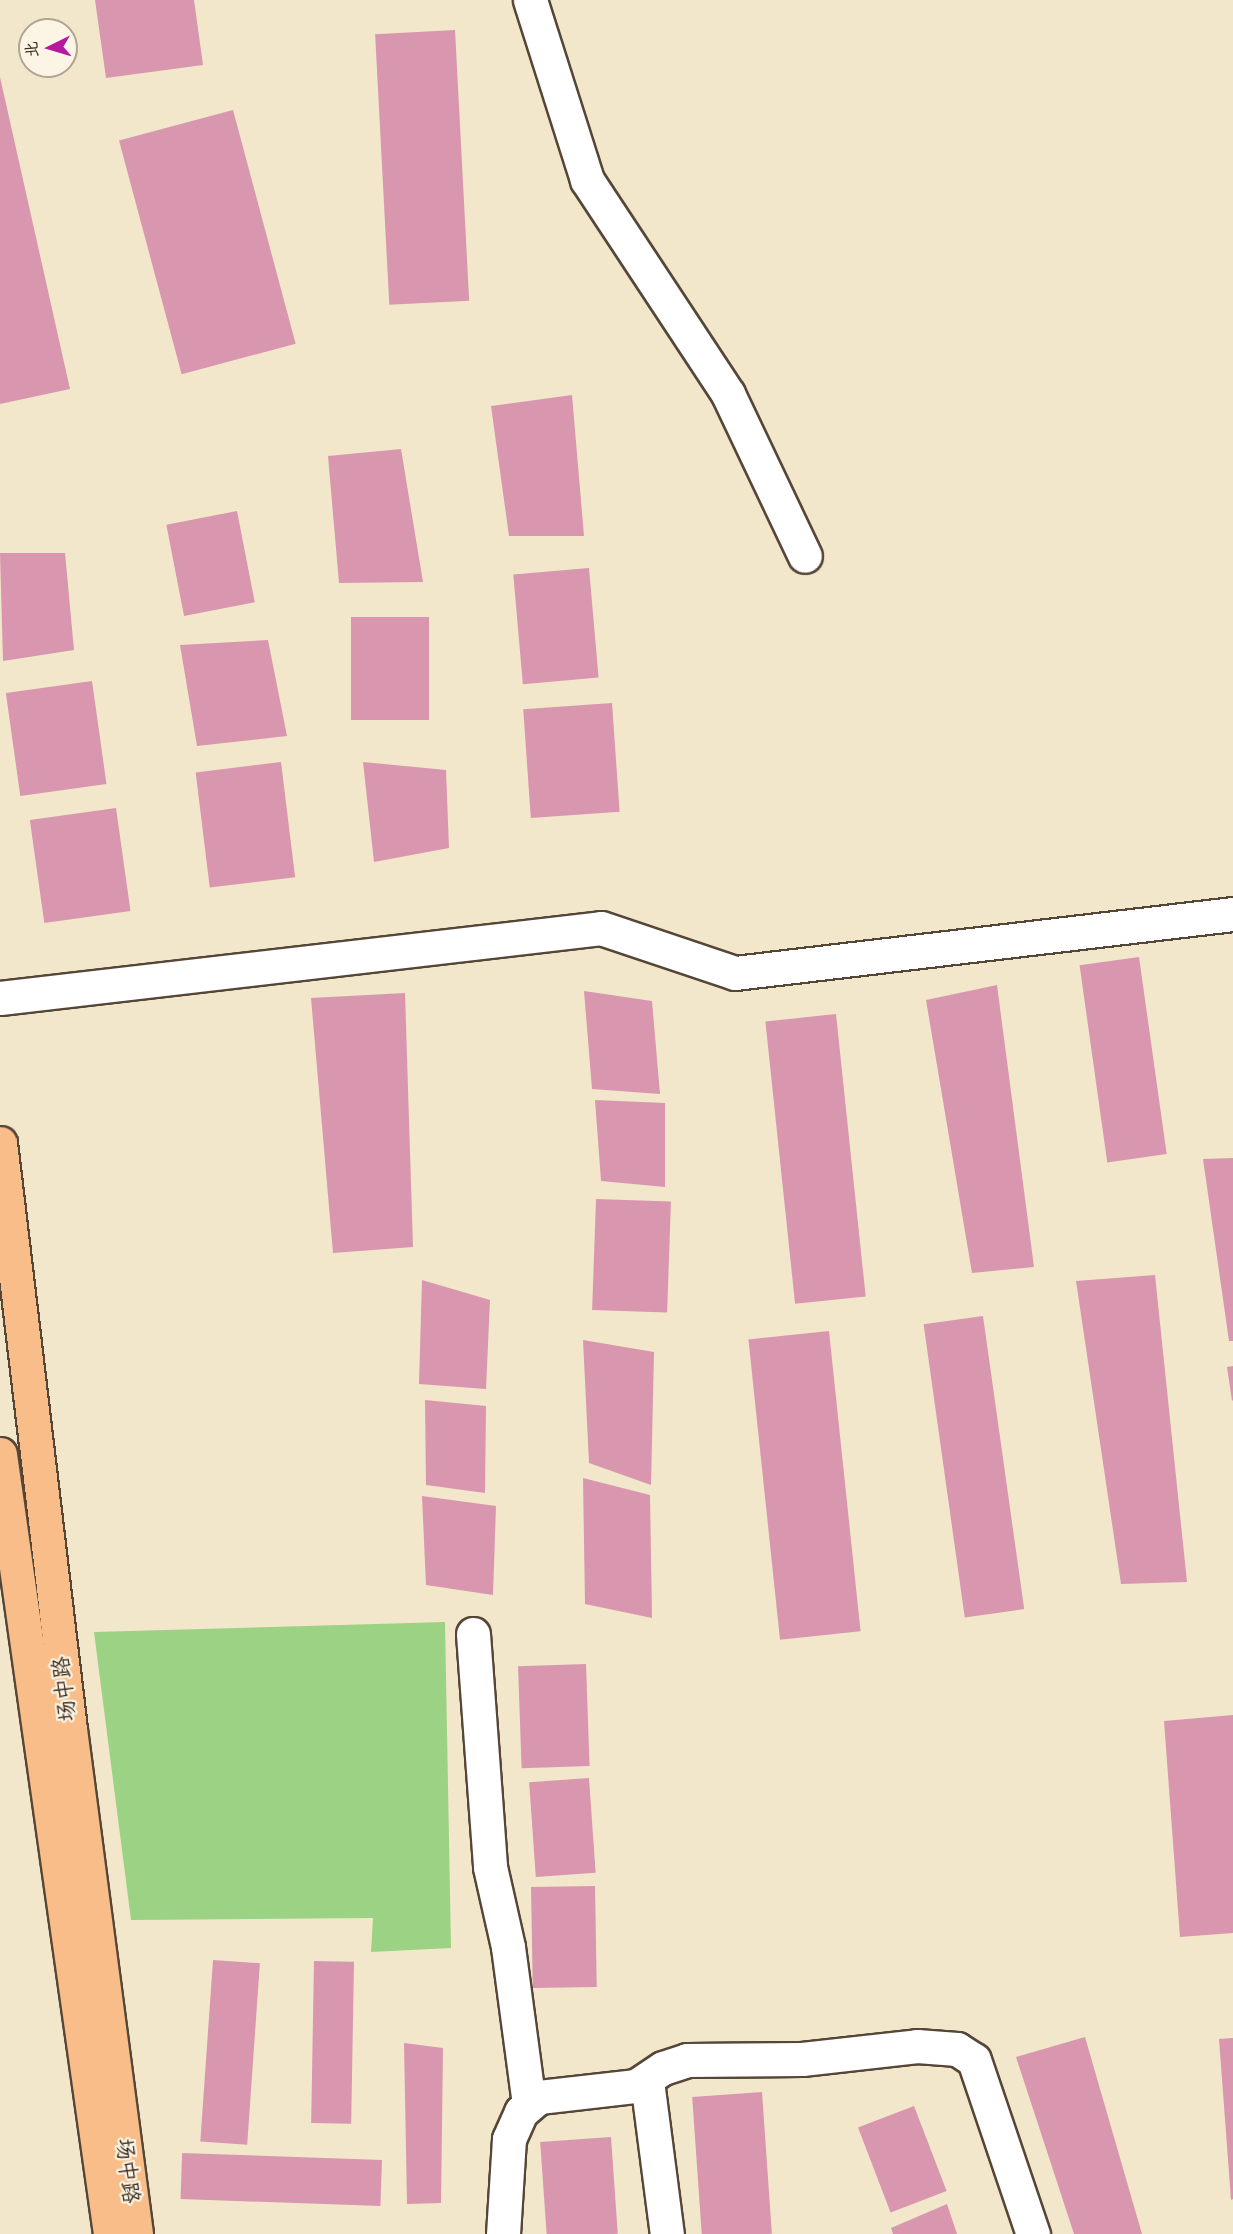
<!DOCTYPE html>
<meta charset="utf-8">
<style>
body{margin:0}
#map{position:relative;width:1233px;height:2234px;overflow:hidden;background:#f2e7cb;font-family:"Comic Neue","LXGW WenKai TC",sans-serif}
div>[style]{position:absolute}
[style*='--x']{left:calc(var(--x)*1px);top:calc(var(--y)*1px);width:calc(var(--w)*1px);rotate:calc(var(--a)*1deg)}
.green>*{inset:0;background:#9cd283}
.building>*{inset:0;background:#d897af;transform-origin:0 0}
.roads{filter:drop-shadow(2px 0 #564638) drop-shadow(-2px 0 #564638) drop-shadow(0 2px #564638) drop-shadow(0 -2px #564638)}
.minor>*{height:33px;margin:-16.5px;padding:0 16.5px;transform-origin:16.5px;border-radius:16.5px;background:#fff}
.major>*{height:33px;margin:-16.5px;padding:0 16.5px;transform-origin:16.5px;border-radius:16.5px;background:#f8bd89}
span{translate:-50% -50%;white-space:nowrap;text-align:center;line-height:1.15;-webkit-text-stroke:4.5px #fcf5e5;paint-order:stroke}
.street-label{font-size:22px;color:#3b2a1e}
.north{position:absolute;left:18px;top:18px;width:60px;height:60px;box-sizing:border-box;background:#fcf5e5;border:2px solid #afa495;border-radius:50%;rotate:265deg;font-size:16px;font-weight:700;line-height:24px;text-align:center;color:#3b2a1e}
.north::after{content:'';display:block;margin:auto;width:21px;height:27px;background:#b5179e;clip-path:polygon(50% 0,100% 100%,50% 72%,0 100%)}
</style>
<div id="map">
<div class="green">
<i style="clip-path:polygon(445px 1622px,451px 1948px,371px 1952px,373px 1918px,131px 1920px,94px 1632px)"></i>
</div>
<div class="building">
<i style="clip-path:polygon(95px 0,194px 0,203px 65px,106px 78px)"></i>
<i style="left:455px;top:30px;width:271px;height:80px;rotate:87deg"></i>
<i style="clip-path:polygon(0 77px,70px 389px,0 404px)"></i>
<i style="left:233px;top:110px;width:242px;height:118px;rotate:75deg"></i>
<i style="clip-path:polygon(572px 395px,584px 536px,509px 536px,491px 406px)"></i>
<i style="clip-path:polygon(401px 449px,423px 582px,339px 583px,328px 456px)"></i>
<i style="left:237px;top:511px;width:93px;height:72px;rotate:79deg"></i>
<i style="clip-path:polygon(0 553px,65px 553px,74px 650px,3px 661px)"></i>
<i style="left:589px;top:568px;width:110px;height:76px;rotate:85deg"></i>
<i style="left:351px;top:617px;width:78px;height:103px"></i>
<i style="clip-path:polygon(268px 640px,287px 736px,197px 746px,180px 645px)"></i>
<i style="left:92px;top:681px;width:104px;height:87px;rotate:82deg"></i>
<i style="left:612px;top:703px;width:109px;height:89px;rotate:86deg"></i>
<i style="left:281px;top:762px;width:116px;height:86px;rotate:83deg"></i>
<i style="clip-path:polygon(363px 762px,446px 770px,449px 848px,374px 862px)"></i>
<i style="left:116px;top:808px;width:104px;height:87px;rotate:82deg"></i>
<i style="left:1139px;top:957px;width:199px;height:60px;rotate:82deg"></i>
<i style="clip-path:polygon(997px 985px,1034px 1267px,972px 1273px,926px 1000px)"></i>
<i style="clip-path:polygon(584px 991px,652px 1001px,660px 1094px,592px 1089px)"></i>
<i style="clip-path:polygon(405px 993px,413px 1247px,333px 1253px,311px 998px)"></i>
<i style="left:836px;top:1014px;width:284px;height:71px;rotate:84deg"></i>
<i style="clip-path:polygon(595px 1100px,665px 1103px,665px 1187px,601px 1181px)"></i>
<i style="clip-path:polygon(1233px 1158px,1233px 1341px,1229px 1341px,1203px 1159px)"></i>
<i style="left:596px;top:1199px;width:75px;height:111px;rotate:2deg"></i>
<i style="clip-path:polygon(1155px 1275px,1187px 1582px,1121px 1584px,1076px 1281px)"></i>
<i style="clip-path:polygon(422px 1280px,490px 1300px,486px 1389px,419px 1384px)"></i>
<i style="left:983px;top:1316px;width:296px;height:60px;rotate:82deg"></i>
<i style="left:829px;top:1331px;width:302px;height:81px;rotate:84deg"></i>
<i style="clip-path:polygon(583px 1340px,654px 1352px,651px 1485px,589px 1463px)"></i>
<i style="clip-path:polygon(1233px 1366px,1233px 1400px,1232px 1401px,1227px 1367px)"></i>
<i style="clip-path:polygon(425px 1400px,486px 1406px,485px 1493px,426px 1485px)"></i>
<i style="clip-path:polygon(583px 1478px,650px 1495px,652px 1618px,585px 1604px)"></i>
<i style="clip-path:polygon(422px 1496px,496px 1506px,493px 1595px,426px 1585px)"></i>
<i style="left:586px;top:1664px;width:102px;height:68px;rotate:88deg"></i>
<i style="clip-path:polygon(1233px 1715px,1233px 1933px,1180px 1937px,1164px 1721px)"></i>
<i style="left:589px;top:1778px;width:95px;height:60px;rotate:86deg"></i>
<i style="left:595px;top:1886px;width:101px;height:64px;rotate:89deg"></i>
<i style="left:213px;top:1960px;width:47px;height:182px;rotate:4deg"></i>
<i style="left:314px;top:1961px;width:40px;height:162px;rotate:1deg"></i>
<i style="clip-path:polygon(1085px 2037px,1142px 2234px,1074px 2234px,1016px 2057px)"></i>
<i style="clip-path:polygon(1233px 2038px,1233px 2199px,1231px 2200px,1219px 2039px)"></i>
<i style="clip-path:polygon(404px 2043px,443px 2048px,441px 2203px,407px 2204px)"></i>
<i style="left:762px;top:2092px;width:142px;height:70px;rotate:86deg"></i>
<i style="left:914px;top:2106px;width:91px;height:60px;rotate:69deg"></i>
<i style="left:611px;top:2137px;width:97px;height:71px;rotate:86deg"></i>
<i style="left:382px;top:2160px;width:46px;height:200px;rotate:92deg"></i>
<i style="clip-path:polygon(947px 2204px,957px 2234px,893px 2234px,891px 2228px)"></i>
</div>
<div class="roads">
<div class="minor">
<i style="--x:530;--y:0;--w:189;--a:72.4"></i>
<i style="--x:587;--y:180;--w:256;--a:56.6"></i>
<i style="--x:728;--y:394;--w:179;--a:64.6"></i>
<i style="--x:0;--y:998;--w:605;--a:-6.64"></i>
<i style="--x:601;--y:928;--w:141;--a:18.6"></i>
<i style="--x:735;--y:973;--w:501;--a:-6.76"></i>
<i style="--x:473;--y:1634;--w:234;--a:85.8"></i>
<i style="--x:490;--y:1867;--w:82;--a:77.3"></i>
<i style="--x:508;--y:1947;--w:158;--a:82.4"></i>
<i style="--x:647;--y:2081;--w:154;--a:82.6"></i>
<i style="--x:503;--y:2234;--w:95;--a:-86.4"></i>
<i style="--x:509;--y:2139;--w:30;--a:-66"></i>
<i style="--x:521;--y:2112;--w:23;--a:-40"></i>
<i style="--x:539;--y:2097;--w:98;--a:-6.5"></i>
<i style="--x:636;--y:2086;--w:32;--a:-34"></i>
<i style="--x:663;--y:2068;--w:25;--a:-18"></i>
<i style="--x:687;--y:2060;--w:115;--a:-0.5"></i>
<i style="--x:802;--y:2059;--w:116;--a:-6.4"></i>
<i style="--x:917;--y:2046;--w:40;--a:4.3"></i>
<i style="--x:957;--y:2049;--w:20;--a:33"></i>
<i style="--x:974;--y:2060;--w:184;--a:71.3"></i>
</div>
<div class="major">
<i style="--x:0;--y:1143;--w:590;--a:83.19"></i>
<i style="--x:70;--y:1729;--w:509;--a:82.55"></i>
<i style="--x:0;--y:1454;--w:788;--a:81.97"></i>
</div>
</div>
<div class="street-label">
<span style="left:65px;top:1689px;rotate:-97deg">场中路</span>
<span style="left:127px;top:2171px;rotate:83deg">场中路</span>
</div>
<div class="north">北</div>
</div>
